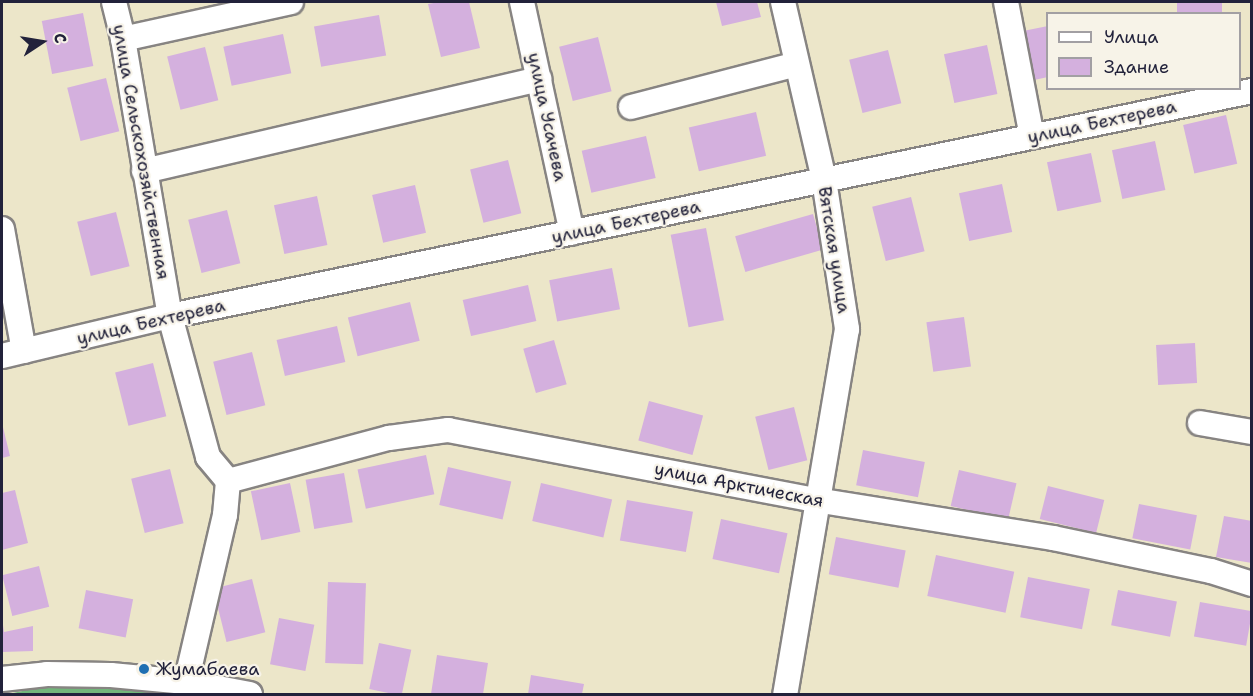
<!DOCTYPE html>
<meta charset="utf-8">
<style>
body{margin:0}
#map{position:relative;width:1253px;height:696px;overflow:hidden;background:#ece6c9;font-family:"Shantell Sans",sans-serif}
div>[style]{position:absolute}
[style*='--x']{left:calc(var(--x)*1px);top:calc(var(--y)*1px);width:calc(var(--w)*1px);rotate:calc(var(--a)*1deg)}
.forest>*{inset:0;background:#72b67a}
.building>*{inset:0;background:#d4b0de;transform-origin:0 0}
.roads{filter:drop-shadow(2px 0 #878482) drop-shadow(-2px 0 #878482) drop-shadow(0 2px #878482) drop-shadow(0 -2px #878482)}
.minor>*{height:24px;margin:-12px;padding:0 12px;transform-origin:12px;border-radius:12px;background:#fff}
.dots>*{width:16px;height:16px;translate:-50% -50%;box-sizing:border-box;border:3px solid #f7f3e8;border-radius:50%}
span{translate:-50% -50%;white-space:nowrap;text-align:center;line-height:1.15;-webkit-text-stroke:4.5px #f7f3e8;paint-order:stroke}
.street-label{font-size:18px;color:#22223b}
.poi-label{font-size:18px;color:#22223b}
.left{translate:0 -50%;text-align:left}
.frame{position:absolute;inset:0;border:3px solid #22223b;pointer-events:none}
.legend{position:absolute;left:1046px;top:12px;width:195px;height:78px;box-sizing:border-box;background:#f7f3e8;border:2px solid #a29fa3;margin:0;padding:8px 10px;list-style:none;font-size:18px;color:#22223b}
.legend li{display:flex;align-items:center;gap:12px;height:30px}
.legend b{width:30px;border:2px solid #a29fa3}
.north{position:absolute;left:12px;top:12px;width:60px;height:60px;-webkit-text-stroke:4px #f7f3e8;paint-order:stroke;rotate:78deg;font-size:16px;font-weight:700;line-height:24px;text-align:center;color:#22223b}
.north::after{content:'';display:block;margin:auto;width:21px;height:27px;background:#22223b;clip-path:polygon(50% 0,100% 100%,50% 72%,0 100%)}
</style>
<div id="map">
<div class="forest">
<i style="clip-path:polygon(114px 683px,201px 694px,8px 694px,32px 689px)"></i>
</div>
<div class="building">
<i style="clip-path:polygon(439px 2px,469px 2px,480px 48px,441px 57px,428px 4px)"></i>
<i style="clip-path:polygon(716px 2px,757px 2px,761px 17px,722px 26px)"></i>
<i style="left:1177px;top:2px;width:45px;height:12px"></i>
<i style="left:83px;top:13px;width:54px;height:42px;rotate:79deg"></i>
<i style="left:379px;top:15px;width:41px;height:66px;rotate:80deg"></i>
<i style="clip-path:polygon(1048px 26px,1048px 77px,1034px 80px,1023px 31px)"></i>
<i style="left:283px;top:34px;width:40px;height:61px;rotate:78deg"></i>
<i style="left:598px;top:37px;width:56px;height:40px;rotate:76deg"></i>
<i style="left:987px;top:45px;width:50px;height:44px;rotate:78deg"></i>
<i style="left:205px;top:47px;width:55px;height:39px;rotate:76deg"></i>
<i style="left:888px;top:50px;width:55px;height:40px;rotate:76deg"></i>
<i style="left:106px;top:78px;width:55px;height:40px;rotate:76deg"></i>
<i style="left:756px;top:112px;width:45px;height:69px;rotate:77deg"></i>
<i style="left:1226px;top:115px;width:50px;height:44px;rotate:77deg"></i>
<i style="left:646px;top:136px;width:43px;height:66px;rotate:77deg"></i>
<i style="left:1155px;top:141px;width:50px;height:44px;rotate:78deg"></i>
<i style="left:1091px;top:153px;width:50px;height:45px;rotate:78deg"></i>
<i style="left:508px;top:160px;width:55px;height:39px;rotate:76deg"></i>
<i style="left:1002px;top:184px;width:49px;height:44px;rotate:78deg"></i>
<i style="left:415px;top:185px;width:49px;height:44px;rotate:77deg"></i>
<i style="left:317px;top:196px;width:50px;height:44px;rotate:78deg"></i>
<i style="left:911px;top:197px;width:56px;height:40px;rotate:76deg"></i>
<i style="left:227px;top:210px;width:55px;height:40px;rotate:76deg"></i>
<i style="left:116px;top:212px;width:56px;height:40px;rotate:76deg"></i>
<i style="left:813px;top:214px;width:37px;height:81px;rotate:74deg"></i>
<i style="left:706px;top:228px;width:94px;height:36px;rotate:79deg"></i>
<i style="left:612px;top:268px;width:42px;height:64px;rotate:79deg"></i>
<i style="left:528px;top:285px;width:37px;height:67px;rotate:77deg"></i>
<i style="left:410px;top:302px;width:40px;height:64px;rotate:76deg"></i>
<i style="left:964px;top:317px;width:50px;height:38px;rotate:82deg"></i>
<i style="left:337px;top:326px;width:37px;height:62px;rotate:77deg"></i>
<i style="left:554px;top:340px;width:46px;height:32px;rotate:74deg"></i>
<i style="left:1195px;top:343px;width:40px;height:39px;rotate:87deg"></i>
<i style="left:252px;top:352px;width:55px;height:40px;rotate:76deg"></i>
<i style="left:153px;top:363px;width:55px;height:39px;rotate:76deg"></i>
<i style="left:649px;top:401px;width:56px;height:41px;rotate:15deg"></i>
<i style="left:794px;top:407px;width:55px;height:40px;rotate:76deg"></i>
<i style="clip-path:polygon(2px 423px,10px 456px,2px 458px)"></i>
<i style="left:863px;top:450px;width:63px;height:36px;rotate:11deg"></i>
<i style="left:426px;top:455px;width:40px;height:70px;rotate:78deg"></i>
<i style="left:448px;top:467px;width:65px;height:39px;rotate:13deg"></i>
<i style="left:170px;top:469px;width:56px;height:40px;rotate:76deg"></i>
<i style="left:959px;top:470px;width:59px;height:37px;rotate:13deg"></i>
<i style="left:344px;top:473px;width:50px;height:39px;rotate:80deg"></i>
<i style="left:290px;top:483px;width:50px;height:40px;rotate:78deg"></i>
<i style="left:541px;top:483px;width:73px;height:39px;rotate:13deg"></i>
<i style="left:1048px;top:486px;width:58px;height:34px;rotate:14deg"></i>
<i style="clip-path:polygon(15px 490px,28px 543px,2px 550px,2px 493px)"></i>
<i style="left:627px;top:500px;width:67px;height:41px;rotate:10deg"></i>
<i style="left:1139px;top:504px;width:59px;height:35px;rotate:11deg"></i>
<i style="clip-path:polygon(1224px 516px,1252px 521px,1252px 563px,1216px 557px)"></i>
<i style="left:721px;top:519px;width:68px;height:41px;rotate:12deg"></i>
<i style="left:836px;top:537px;width:71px;height:38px;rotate:11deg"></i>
<i style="left:936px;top:555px;width:80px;height:42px;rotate:12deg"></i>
<i style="left:39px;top:566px;width:42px;height:38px;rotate:76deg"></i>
<i style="left:1028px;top:577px;width:63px;height:41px;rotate:11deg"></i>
<i style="left:252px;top:579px;width:55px;height:40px;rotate:76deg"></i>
<i style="left:328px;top:582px;width:38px;height:81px;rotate:2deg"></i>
<i style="left:86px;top:590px;width:48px;height:39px;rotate:11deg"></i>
<i style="left:1118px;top:590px;width:60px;height:36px;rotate:11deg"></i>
<i style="left:1200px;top:602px;width:53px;height:35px;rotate:10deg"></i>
<i style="left:279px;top:618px;width:36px;height:47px;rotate:11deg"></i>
<i style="clip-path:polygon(3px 625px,4px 632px,33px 626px,33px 651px,2px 652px)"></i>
<i style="left:379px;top:643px;width:33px;height:47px;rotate:12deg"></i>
<i style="clip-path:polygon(437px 655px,488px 663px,483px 694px,431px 694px)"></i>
<i style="clip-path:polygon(531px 675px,584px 684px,582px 694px,528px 694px)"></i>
</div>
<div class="roads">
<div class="minor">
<i style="--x:114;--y:2;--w:38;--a:76"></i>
<i style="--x:123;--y:39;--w:281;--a:80.4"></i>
<i style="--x:170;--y:316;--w:146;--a:74.9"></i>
<i style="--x:208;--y:457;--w:31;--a:50"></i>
<i style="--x:228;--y:481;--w:34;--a:95"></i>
<i style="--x:225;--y:515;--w:171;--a:103.1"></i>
<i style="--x:522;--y:2;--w:236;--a:77.8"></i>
<i style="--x:783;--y:2;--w:183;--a:77"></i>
<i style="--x:824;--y:180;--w:151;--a:81.2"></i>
<i style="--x:847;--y:329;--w:370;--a:99.6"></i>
<i style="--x:1006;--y:2;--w:137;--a:79.1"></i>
<i style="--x:123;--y:39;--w:172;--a:-12.4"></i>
<i style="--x:631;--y:107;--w:171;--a:-14.5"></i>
<i style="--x:144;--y:171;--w:406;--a:-13.1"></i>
<i style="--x:2;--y:229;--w:124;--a:79.8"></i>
<i style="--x:2;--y:356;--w:173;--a:-13.4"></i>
<i style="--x:170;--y:316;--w:1105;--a:-11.75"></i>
<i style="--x:1200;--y:423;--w:53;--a:9.8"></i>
<i style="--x:228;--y:481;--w:167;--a:-15"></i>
<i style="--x:389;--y:438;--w:60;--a:-7.7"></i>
<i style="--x:448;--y:430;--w:375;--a:10.8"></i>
<i style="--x:816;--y:500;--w:240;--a:9.1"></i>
<i style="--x:1053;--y:538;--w:161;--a:11.8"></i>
<i style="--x:1211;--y:571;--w:43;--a:17.6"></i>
<i style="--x:2;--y:679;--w:45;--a:-6.3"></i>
<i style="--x:47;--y:674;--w:64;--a:0.9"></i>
<i style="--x:111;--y:675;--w:75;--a:5.3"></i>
<i style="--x:186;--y:682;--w:65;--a:10.6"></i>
</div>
</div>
<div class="dots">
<i style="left:144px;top:669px;background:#1f6fb2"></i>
</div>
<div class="street-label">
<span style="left:547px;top:117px;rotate:78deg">улица Усачева</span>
<span style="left:1102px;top:122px;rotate:-12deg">улица Бехтерева</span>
<span style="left:141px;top:152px;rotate:80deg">улица Сельскохозяйственная</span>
<span style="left:626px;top:222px;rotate:-12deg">улица Бехтерева</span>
<span style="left:834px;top:250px;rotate:81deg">Вятская улица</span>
<span style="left:151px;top:322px;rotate:-13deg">улица Бехтерева</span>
<span style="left:739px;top:485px;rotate:11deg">улица Арктическая</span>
</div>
<div class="poi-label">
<span class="left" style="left:156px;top:669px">Жумабаева</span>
</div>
<div class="frame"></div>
<ul class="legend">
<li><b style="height:8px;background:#fff"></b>Улица</li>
<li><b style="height:16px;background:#d4b0de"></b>Здание</li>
</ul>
<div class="north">С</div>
</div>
